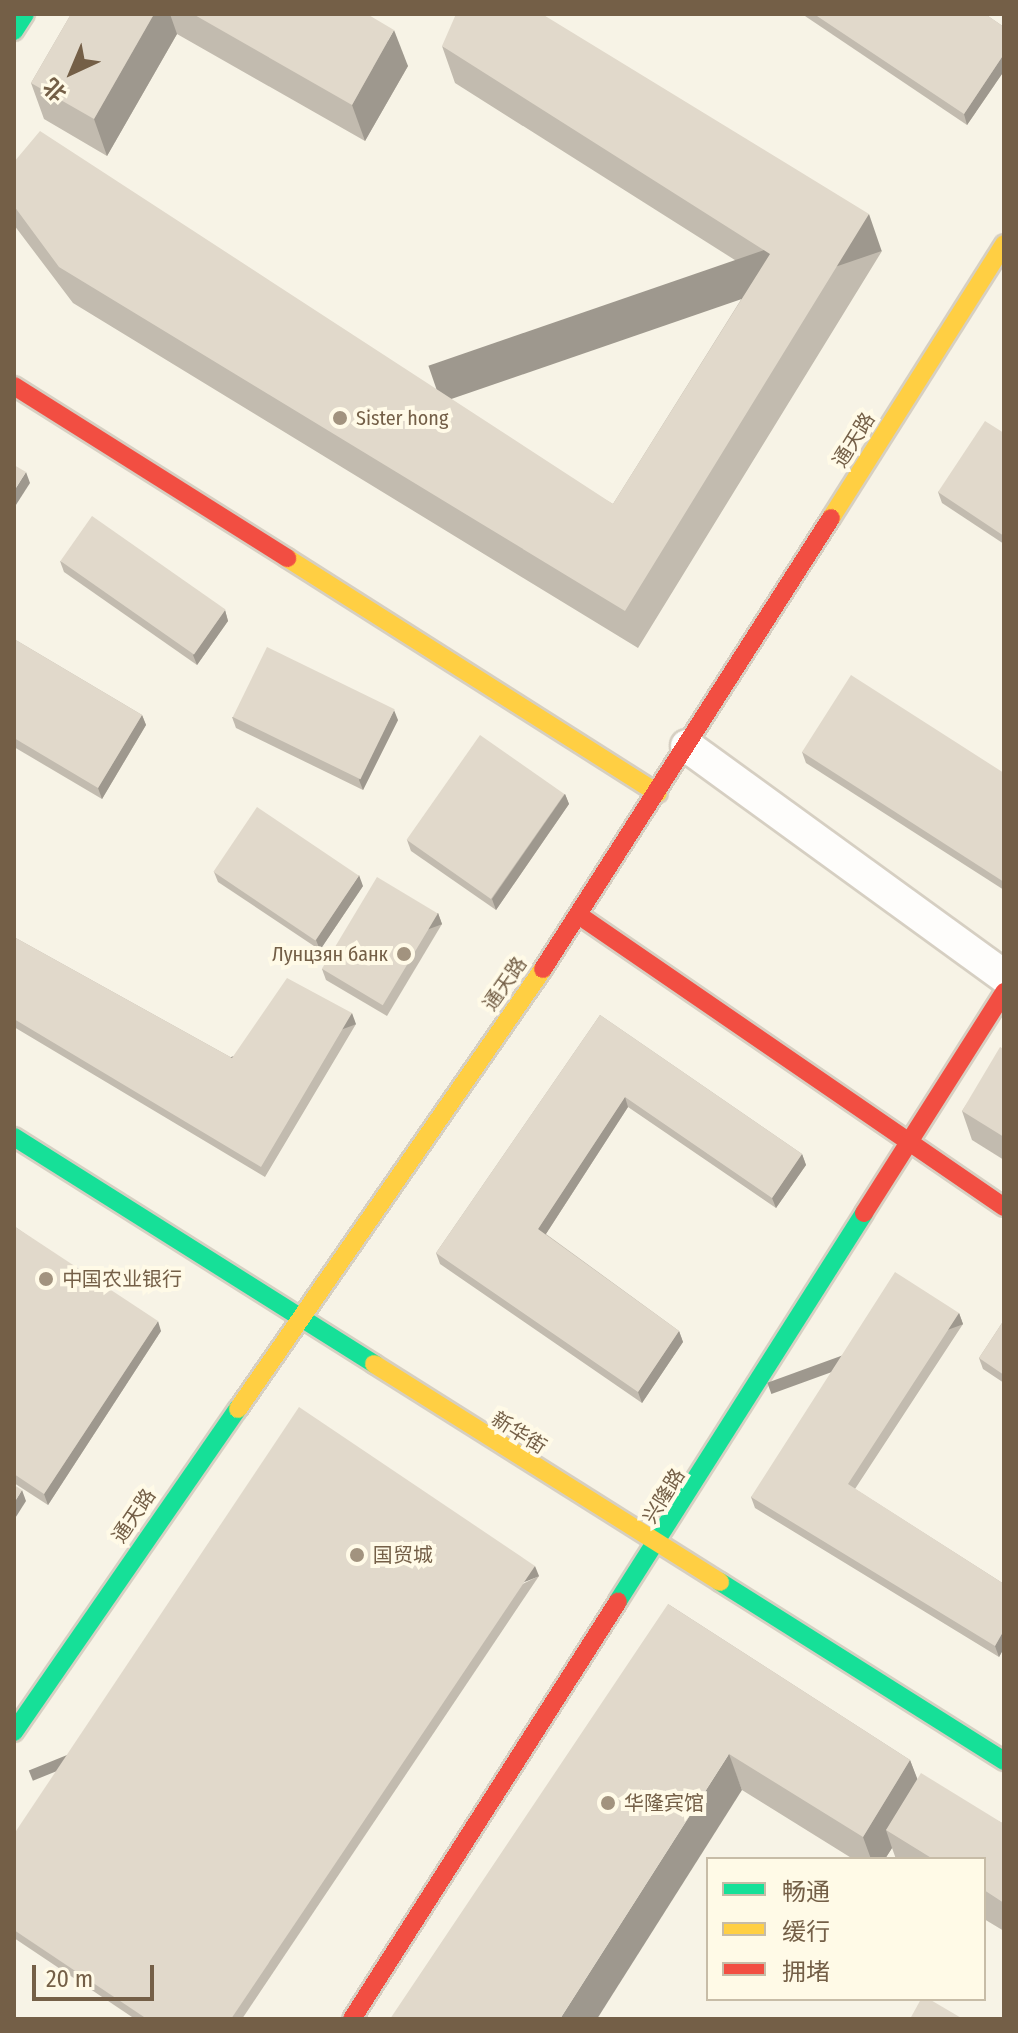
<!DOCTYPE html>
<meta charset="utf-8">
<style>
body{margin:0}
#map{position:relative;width:1018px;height:2033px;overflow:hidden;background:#f7f3e6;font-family:"Fira Sans Condensed","Noto Sans SC",sans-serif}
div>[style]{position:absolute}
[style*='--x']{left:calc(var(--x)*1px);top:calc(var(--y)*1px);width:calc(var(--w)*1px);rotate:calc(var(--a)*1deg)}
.roads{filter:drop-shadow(2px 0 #d6cfc2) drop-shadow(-2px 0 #d6cfc2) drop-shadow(0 2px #d6cfc2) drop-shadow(0 -2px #d6cfc2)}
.street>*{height:32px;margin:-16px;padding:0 16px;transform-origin:16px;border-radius:16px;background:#fefdfb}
.fast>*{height:18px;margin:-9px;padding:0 9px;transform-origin:9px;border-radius:9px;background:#16e098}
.slow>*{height:18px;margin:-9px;padding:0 9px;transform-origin:9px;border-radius:9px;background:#ffcf43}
.jam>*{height:18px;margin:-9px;padding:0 9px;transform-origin:9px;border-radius:9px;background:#f24e42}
.wall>*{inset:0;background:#c2bbaf}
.shaded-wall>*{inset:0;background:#9e988e;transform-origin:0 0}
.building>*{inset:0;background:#e1d9cb;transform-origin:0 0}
.dots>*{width:22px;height:22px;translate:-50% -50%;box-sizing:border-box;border:4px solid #fffae7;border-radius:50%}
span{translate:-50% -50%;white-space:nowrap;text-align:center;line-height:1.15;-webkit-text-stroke:8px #fffae7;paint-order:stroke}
.poi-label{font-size:20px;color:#745f47}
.left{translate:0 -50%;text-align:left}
.right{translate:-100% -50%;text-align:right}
.street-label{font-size:20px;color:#745f47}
.frame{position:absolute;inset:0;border:16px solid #745f47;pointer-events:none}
.legend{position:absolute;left:706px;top:1857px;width:280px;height:144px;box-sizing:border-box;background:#fffae7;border:2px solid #c7bca7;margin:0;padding:10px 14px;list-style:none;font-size:24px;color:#745f47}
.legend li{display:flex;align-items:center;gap:16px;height:40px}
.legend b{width:40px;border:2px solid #c7bca7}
.north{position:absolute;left:32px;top:32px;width:80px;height:80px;-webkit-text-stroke:6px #fffae7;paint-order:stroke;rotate:224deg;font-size:22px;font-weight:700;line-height:32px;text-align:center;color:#745f47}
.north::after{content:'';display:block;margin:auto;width:28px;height:36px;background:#745f47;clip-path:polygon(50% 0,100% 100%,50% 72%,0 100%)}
.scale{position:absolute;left:32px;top:1965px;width:122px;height:36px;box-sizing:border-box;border:4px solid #745f47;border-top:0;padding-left:10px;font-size:24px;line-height:28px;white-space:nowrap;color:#745f47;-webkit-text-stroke:6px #fffae7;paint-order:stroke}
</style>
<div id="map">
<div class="roads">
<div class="street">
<i style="--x:687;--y:746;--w:392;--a:36"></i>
</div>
<div class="fast">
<i style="--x:14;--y:31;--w:20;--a:-57"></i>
<i style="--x:14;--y:1137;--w:426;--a:32.2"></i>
<i style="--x:720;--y:1582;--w:336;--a:32.2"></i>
<i style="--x:618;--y:1601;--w:459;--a:-57.6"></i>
<i style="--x:14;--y:1732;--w:393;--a:-55.3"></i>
</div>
<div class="slow">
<i style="--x:831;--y:518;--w:324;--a:-57.7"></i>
<i style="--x:287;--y:558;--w:439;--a:32.4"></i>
<i style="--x:374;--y:1364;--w:409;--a:32.2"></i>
<i style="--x:238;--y:1409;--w:535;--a:-55.27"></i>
</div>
<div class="jam">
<i style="--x:14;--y:386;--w:323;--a:32.2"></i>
<i style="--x:580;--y:916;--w:514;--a:34.46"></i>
<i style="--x:543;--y:969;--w:535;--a:-57.44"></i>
<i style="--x:864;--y:1213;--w:262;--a:-57.6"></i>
<i style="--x:352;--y:2019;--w:495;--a:-57.5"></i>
</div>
</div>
<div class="wall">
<i style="clip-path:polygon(71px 14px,367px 14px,408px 66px,365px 141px,177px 34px,107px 156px,44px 119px,31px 83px)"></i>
<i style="clip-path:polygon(802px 14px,985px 14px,1004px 27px,1004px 71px,967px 125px)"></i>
<i style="clip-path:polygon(442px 46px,882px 251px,638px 648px,73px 303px,14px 225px,14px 162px,613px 504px,757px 274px,455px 83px)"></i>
<i style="clip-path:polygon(1004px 433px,1004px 544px,942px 503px,938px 492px)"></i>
<i style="clip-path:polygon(60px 561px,225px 610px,228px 621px,197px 665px,64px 572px)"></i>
<i style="clip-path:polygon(14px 639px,142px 715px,146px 725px,102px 799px,14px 747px)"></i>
<i style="clip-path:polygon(232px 717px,398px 720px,363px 790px,236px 728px)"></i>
<i style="clip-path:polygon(802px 752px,1004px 773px,1004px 890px,806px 763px)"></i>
<i style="clip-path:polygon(565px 794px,569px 804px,496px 910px,411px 851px,407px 840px)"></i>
<i style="clip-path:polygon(214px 872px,363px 886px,320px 950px,218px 882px)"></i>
<i style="clip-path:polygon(438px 913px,442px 924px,387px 1016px,326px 980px,322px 969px)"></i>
<i style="clip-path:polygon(14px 937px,232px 1058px,356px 1024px,265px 1177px,14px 1027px)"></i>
<i style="clip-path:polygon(600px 1015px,802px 1154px,806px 1165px,776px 1208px,628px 1107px,546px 1234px,679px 1331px,683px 1342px,642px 1403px,440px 1264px,436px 1253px)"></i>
<i style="clip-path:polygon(1004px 1049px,1004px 1160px,972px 1140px,962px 1111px)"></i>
<i style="clip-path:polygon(14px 1226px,161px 1331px,48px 1505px,14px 1483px)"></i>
<i style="clip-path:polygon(959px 1313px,963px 1324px,855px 1489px,1004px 1584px,1004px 1648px,999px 1657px,755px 1508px,751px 1497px)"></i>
<i style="clip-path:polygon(1004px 1320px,1004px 1383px,983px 1369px,979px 1358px)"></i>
<i style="clip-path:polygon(539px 1576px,242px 2019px,135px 2019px,14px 1938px,14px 1834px)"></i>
<i style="clip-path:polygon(668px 1604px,910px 1760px,917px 1779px,1004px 1824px,1004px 1931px,984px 1919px,984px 1859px,896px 1859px,892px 1848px,885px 1859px,853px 1859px,742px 1790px)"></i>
</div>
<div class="shaded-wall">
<i style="clip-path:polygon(154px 14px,170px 14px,177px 34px,107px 156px,94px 119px)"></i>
<i style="clip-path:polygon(394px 30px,408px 66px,365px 141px,352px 105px)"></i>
<i style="clip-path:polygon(1004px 54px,1004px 71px,967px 125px,964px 114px)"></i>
<i style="left:869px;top:214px;width:39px;height:466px;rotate:71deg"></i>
<i style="clip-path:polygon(26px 472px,30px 483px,14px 508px,14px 491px)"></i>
<i style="clip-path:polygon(225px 610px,228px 621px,197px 665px,193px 655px)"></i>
<i style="clip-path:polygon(394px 710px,398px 720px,363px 790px,359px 780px)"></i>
<i style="clip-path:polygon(142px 715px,146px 725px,102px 799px,98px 788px)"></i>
<i style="clip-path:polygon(565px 794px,569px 804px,496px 910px,492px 899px)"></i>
<i style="clip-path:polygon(359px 875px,363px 886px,320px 950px,316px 940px)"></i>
<i style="left:438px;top:913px;width:12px;height:107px;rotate:70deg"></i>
<i style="left:352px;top:1013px;width:12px;height:179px;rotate:70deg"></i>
<i style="clip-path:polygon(625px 1097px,628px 1107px,542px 1240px,538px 1229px)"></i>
<i style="clip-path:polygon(802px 1154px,806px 1165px,776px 1208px,772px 1198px)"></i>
<i style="left:959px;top:1313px;width:12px;height:204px;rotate:70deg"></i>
<i style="clip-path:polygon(158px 1321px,161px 1331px,48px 1505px,44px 1494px)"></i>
<i style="clip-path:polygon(679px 1331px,683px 1342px,642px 1403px,638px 1392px)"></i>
<i style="clip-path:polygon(22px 1490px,26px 1501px,14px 1520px,14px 1503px)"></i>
<i style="left:535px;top:1566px;width:11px;height:546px;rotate:68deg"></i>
<i style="clip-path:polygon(1004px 1630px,1004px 1648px,999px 1657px,995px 1646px)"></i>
<i style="clip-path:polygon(729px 1754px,742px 1790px,597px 2019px,560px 2019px)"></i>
<i style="clip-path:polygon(910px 1760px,924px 1796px,886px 1830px,892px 1848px,885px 1859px,871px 1859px,863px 1837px)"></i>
</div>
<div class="building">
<i style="clip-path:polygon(71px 14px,154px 14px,94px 119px,31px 83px)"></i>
<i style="clip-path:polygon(193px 14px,367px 14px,394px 30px,352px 105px)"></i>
<i style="clip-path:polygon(456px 14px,542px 14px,869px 214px,625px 611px,59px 267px,14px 206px,14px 162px,40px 131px,613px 504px,770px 254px,442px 46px)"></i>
<i style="clip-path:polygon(814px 14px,985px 14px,1004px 27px,1004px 54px,964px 114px)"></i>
<i style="clip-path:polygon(985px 421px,1004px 433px,1004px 536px,938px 492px)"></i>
<i style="clip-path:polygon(14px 465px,26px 472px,14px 491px)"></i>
<i style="left:92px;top:516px;width:163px;height:55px;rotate:35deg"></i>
<i style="clip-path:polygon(14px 639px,142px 715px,98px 788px,14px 738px)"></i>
<i style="left:267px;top:647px;width:142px;height:78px;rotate:26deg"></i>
<i style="clip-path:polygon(851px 675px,1004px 773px,1004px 882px,802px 752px)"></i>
<i style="left:480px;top:735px;width:103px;height:128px;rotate:35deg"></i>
<i style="left:257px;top:807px;width:123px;height:78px;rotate:34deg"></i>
<i style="left:377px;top:877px;width:71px;height:107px;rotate:31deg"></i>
<i style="clip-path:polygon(14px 937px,232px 1058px,287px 978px,352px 1013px,261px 1167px,14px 1019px)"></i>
<i style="clip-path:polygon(600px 1015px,802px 1154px,772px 1198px,625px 1097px,538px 1229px,679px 1331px,638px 1392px,436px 1253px)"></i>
<i style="clip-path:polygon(1000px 1047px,1004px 1049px,1004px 1137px,962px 1111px)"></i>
<i style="clip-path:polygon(14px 1226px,158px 1321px,44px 1494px,14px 1474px)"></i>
<i style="clip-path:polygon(895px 1272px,959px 1313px,848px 1484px,1004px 1584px,1004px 1630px,995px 1646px,751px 1497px)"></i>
<i style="clip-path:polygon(1004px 1320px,1004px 1375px,979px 1358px)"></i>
<i style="clip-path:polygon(299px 1407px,535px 1566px,231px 2019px,147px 2019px,14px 1930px,14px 1834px)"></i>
<i style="clip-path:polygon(14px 1485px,22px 1490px,14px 1503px)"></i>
<i style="clip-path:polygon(668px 1604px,910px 1760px,863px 1837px,729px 1754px,560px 2019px,390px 2019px)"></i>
<i style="clip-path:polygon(921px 1773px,1004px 1824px,1004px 1903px,984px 1890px,984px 1859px,933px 1859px,886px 1830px)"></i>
<i style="clip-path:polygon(921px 1999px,929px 1999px,963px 2019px,910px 2019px)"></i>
</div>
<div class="dots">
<i style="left:340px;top:418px;background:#a2937f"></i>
<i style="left:404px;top:954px;background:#a2937f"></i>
<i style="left:46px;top:1279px;background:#a2937f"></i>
<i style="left:357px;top:1555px;background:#a2937f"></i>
<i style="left:608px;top:1803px;background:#a2937f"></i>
</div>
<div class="poi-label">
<span class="left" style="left:356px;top:418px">Sister hong</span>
<span class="right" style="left:388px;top:954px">Лунцзян банк</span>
<span class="left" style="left:62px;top:1279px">中国农业银行</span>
<span class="left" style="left:373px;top:1555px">国贸城</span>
<span class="left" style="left:624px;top:1803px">华隆宾馆</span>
</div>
<div class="street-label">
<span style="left:854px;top:440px;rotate:-58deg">通天路</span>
<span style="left:505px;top:984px;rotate:-55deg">通天路</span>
<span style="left:519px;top:1433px;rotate:32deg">新华街</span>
<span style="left:664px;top:1496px;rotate:-58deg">兴隆路</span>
<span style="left:134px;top:1516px;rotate:-56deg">通天路</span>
</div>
<div class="frame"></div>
<ul class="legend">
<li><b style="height:10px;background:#16e098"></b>畅通</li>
<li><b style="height:10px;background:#ffcf43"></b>缓行</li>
<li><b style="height:10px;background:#f24e42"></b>拥堵</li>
</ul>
<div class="north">北</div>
<div class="scale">20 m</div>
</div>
